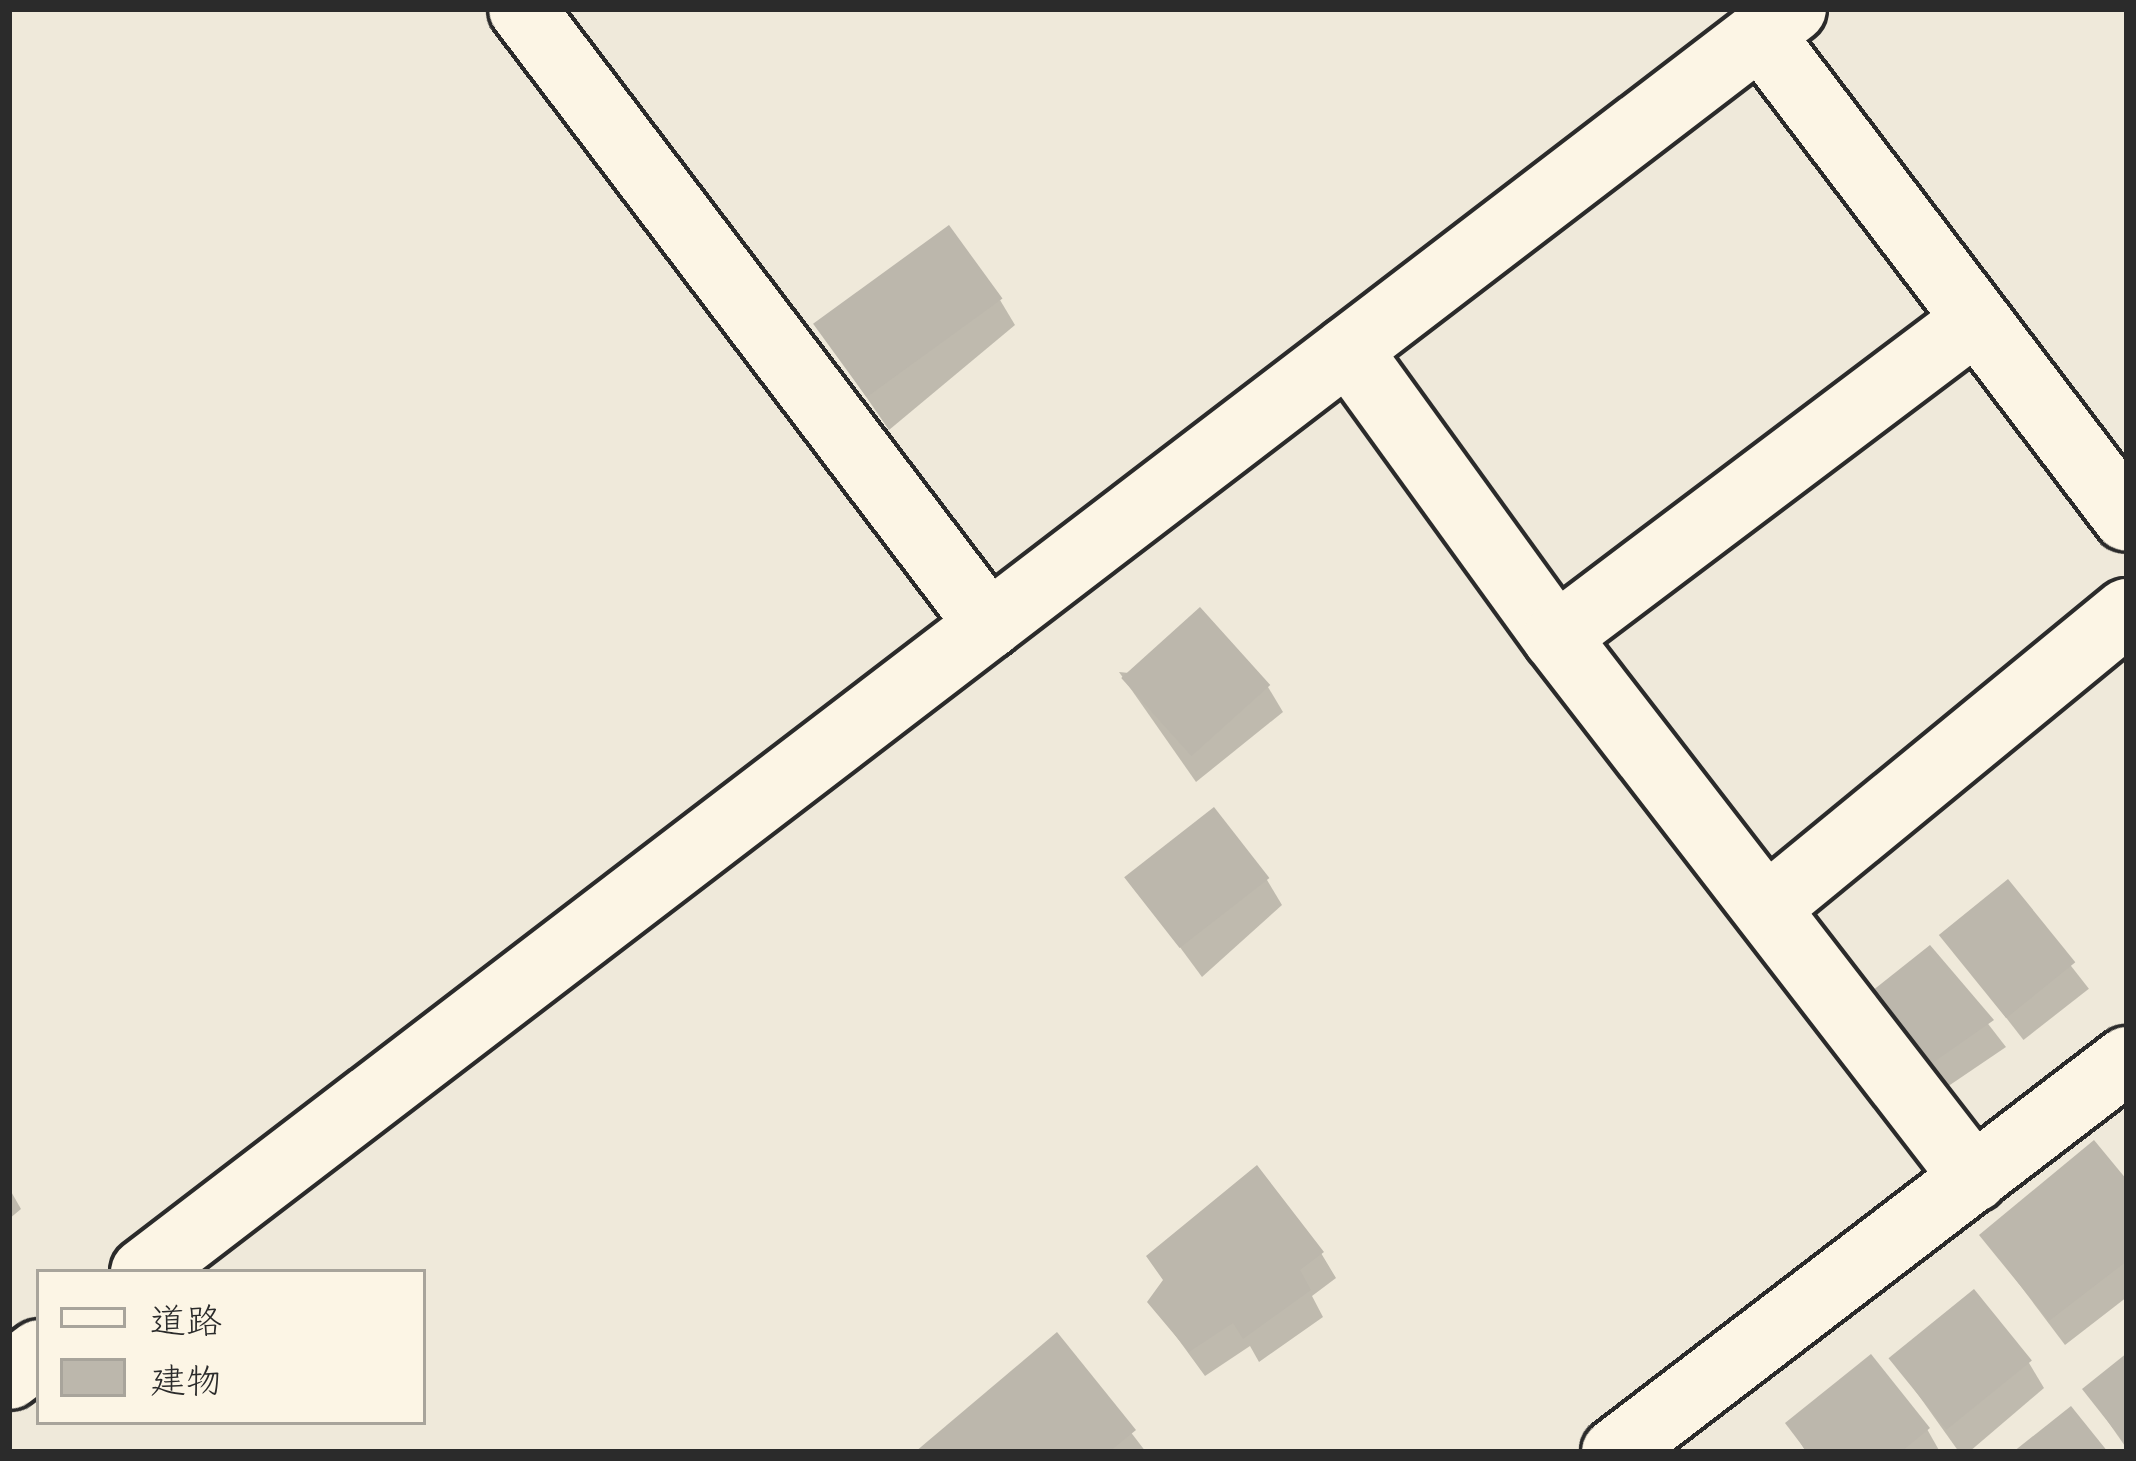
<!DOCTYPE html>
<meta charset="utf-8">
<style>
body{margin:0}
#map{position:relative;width:2136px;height:1461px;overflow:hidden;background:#efe9da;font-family:"Balsamiq Sans","Klee One",sans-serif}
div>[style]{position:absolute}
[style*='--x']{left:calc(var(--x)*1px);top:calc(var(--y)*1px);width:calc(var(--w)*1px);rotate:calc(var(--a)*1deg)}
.shadow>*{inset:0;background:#0003;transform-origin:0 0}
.building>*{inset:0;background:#bcb7ac;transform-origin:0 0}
.roads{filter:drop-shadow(3px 0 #2b2b2b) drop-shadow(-3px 0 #2b2b2b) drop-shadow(0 3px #2b2b2b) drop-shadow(0 -3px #2b2b2b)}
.minor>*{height:66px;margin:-33px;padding:0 33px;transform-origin:33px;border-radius:33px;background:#fcf5e5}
span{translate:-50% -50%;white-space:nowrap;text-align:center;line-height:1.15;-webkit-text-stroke:9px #fcf5e5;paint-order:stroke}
.frame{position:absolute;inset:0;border:12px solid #2b2b2b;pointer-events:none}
.legend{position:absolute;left:36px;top:1269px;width:390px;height:156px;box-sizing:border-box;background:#fcf5e5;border:3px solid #a8a49b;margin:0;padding:15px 21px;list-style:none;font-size:36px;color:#2b2b2b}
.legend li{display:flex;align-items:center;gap:24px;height:60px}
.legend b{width:60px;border:3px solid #a8a49b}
</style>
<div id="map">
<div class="shadow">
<i style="clip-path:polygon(1000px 300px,1015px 325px,889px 430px,838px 356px)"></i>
<i style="clip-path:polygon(1119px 672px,1268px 687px,1283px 712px,1196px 782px)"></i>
<i style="clip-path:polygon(1267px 880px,1282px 905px,1202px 977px,1131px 881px)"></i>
<i style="left:2007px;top:884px;width:133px;height:83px;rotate:52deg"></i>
<i style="clip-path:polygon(1930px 949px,2006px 1047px,1947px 1087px,1886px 1020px)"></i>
<i style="clip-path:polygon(2127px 1185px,2127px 1297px,2065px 1345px,1983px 1236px)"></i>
<i style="clip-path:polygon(9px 1188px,21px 1209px,9px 1219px)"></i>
<i style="clip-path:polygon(1321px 1253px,1336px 1278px,1312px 1296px,1323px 1317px,1259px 1362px,1250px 1346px,1205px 1376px,1151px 1302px)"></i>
<i style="clip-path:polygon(1057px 1336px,1146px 1452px,919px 1452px)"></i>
<i style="clip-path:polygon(2127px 1357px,2127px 1449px,2086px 1390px)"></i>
<i style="clip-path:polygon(1892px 1358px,2029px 1363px,2044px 1388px,1969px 1452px,1959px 1452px)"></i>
<i style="clip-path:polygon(1789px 1424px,1927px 1429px,1940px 1452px,1806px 1452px)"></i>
</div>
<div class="building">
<i style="left:949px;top:225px;width:91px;height:168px;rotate:54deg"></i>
<i style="left:1200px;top:607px;width:105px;height:106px;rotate:48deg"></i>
<i style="left:1214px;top:807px;width:90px;height:114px;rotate:52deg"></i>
<i style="left:2008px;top:879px;width:107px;height:89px;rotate:51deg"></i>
<i style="clip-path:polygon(1930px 945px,1994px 1020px,1931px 1064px,1867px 995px)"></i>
<i style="clip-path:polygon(2094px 1140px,2127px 1180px,2127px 1261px,2049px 1321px,1979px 1235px)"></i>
<i style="clip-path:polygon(1257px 1165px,1324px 1252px,1300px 1270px,1311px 1290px,1243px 1339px,1233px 1323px,1189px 1352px,1147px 1302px,1163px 1280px,1146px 1256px)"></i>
<i style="left:1974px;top:1289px;width:92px;height:110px;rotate:51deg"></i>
<i style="clip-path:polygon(1057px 1332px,1136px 1430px,1109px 1452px,915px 1452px)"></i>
<i style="clip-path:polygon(2127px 1353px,2127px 1446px,2082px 1389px)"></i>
<i style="clip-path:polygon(1871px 1354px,1930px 1428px,1901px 1452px,1807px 1452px,1785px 1423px)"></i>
<i style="clip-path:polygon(2071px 1406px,2108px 1452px,2013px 1452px)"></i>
</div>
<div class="roads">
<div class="minor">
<i style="--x:522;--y:9;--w:773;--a:52.83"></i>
<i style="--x:1760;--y:34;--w:607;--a:52.83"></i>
<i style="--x:1348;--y:350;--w:354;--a:54.1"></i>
<i style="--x:1556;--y:637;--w:684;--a:52.31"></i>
<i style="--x:1556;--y:637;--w:521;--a:-37.05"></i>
<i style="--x:1769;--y:906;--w:463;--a:-39.4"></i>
<i style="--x:144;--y:1272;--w:2077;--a:-37.45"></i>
<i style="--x:9;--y:1376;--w:38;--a:-37"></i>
<i style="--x:1615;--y:1452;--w:645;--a:-37.44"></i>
</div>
</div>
<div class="frame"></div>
<ul class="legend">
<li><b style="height:15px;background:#fcf5e5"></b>道路</li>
<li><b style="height:33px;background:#bcb7ac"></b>建物</li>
</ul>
</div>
